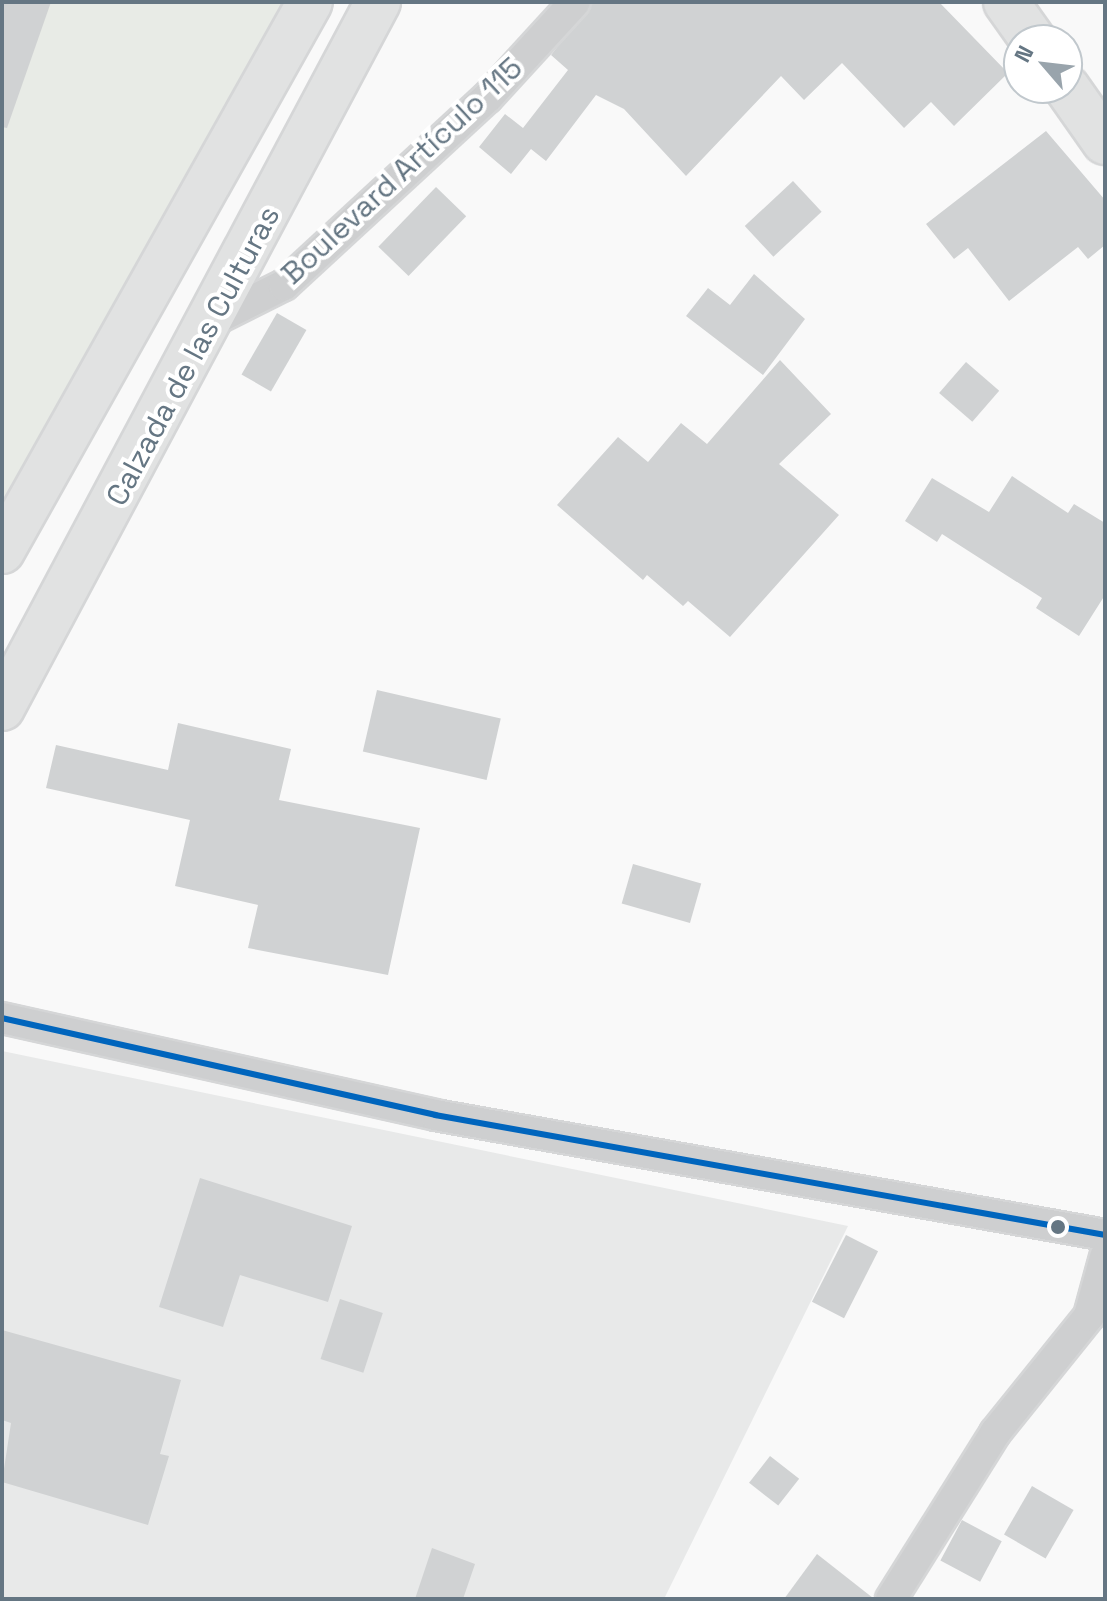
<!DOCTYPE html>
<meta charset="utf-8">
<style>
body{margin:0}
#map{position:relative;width:1107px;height:1601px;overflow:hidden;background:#f9f9f9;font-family:"Space Grotesk",sans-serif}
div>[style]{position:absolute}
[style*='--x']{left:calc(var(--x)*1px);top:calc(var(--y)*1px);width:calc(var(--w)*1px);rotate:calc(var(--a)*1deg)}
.built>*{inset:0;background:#e8e9e9}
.green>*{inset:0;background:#e8ebe6}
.building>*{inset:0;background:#d0d2d3;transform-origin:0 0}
.roads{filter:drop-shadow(2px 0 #d5d6d7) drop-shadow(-2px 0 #d5d6d7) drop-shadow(0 2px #d5d6d7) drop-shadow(0 -2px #d5d6d7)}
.street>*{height:30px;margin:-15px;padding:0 15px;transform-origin:15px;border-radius:15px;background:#cecfd0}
.secondary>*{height:44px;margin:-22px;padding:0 22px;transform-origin:22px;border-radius:22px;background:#e1e2e2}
.bus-1>*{height:6px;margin:-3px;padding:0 3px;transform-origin:3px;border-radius:3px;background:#0065bd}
.dots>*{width:22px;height:22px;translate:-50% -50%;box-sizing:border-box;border:4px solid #fff;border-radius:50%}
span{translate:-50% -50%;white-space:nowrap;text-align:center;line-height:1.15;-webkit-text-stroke:8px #fff;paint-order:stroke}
.street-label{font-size:30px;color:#657683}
.frame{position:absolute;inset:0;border:4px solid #657683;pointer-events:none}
.north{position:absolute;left:1003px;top:24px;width:80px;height:80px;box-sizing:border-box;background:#fff;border:2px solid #c1c8cd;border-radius:50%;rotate:298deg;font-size:22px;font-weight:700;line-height:32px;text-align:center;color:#657683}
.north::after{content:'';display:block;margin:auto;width:28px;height:36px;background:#99a4ac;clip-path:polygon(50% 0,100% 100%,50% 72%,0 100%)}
</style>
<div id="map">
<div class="built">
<i style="clip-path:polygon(2px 1051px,848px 1226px,664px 1599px,2px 1599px)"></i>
</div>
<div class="green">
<i style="clip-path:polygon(2px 2px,296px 2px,2px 512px)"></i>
</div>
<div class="building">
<i style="clip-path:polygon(2px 2px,51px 2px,7px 128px,2px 127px)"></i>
<i style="clip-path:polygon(592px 2px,939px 2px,1008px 73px,954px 126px,931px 102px,904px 128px,842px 63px,804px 100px,781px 76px,686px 176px,624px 109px,596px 95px,546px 161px,531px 149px,511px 174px,479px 147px,505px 114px,523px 128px,568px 70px,551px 55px)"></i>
<i style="clip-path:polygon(1046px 131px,1105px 200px,1105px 245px,1088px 259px,1078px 247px,1009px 301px,968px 248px,954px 259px,926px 224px)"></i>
<i style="left:793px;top:181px;width:42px;height:66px;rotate:47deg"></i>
<i style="left:436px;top:187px;width:42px;height:83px;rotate:44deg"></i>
<i style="clip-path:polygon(754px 274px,805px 319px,763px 375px,686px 316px,708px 288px,730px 305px)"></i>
<i style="left:277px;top:313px;width:34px;height:71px;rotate:30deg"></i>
<i style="clip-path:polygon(780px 360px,831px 414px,779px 464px,839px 515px,730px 637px,688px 601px,683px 606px,647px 575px,643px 580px,557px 505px,618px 437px,648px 462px,681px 423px,707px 444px)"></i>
<i style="left:966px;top:362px;width:44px;height:41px;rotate:41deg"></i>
<i style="clip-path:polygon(1012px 476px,1068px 513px,1074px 504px,1105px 523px,1105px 595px,1079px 636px,1036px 608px,1042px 598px,942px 534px,937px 542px,905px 521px,932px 478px,989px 512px)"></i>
<i style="left:377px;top:690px;width:127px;height:63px;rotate:13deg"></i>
<i style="clip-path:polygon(178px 723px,291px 749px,279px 800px,420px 828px,388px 975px,248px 948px,258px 905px,175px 886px,190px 820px,46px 788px,56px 745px,168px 770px)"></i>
<i style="left:633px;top:864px;width:71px;height:41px;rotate:16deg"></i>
<i style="clip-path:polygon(200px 1178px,352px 1226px,328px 1302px,240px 1275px,223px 1327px,159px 1307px)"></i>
<i style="left:846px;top:1235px;width:36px;height:75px;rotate:27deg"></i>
<i style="left:340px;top:1299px;width:45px;height:63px;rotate:18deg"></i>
<i style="clip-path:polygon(2px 1330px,181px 1380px,160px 1454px,169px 1456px,148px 1525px,2px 1482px,11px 1423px,2px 1420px)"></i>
<i style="left:770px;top:1456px;width:37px;height:34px;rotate:38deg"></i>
<i style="left:1032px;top:1486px;width:48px;height:56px;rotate:30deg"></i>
<i style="left:962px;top:1520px;width:45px;height:46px;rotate:28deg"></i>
<i style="clip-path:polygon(432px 1548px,475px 1564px,463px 1599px,415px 1599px)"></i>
<i style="clip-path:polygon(817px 1554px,873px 1598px,873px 1599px,784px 1599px)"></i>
</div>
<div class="roads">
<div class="street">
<i style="--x:214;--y:320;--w:78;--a:-26.6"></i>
<i style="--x:284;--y:285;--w:276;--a:-42.7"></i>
<i style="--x:487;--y:98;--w:130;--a:-47.5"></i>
<i style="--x:2;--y:1018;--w:444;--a:12.6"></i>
<i style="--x:435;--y:1115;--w:681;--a:10.15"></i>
<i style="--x:891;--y:1599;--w:196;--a:-57.9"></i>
<i style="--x:995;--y:1433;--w:150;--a:-51.2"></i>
<i style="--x:1089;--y:1316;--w:61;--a:-74.8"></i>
</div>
<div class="secondary">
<i style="--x:1006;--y:2;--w:47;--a:54.6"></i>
<i style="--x:1067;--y:88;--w:66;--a:54.9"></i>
<i style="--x:2;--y:551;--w:629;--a:-60.71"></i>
<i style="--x:2;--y:708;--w:800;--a:-61.96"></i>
</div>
</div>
<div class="bus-1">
<i style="--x:2;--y:1018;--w:444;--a:12.6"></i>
<i style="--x:435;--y:1115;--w:681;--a:10.15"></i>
</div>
<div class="dots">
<i style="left:1058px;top:1227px;background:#657683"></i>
</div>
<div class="street-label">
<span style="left:402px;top:171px;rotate:-43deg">Boulevard Artículo 115</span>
<span style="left:193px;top:356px;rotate:-62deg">Calzada de las Culturas</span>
</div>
<div class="frame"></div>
<div class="north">N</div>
</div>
